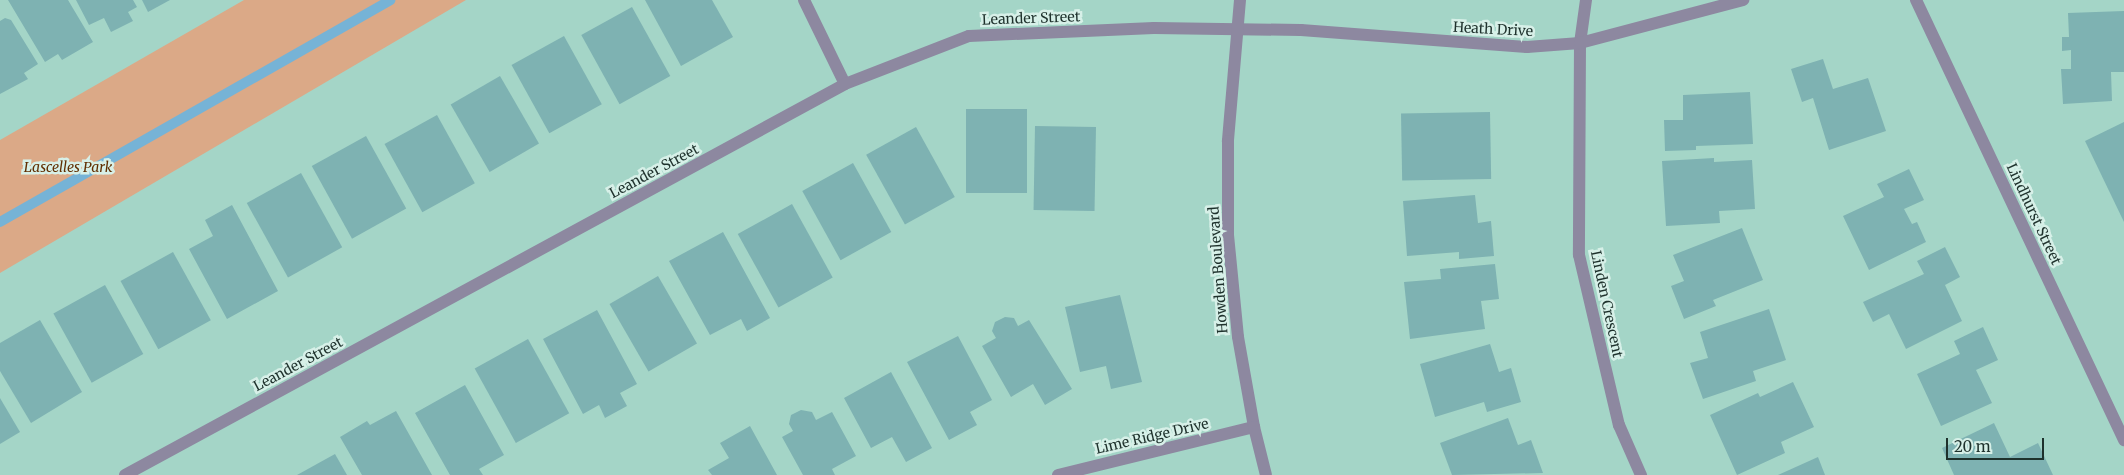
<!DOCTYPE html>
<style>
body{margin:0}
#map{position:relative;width:2124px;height:475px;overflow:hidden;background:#a4d5c7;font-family:Merriweather,serif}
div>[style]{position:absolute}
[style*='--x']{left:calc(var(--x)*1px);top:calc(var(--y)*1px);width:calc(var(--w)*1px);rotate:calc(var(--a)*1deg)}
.green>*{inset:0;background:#dba987}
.stream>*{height:10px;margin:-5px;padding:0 5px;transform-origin:5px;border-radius:5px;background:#76b3d6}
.building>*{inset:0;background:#7eb2b2;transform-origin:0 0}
.minor>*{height:12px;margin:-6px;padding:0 6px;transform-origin:6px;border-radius:6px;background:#8d88a0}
.tertiary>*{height:12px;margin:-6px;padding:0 6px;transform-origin:6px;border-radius:6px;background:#8d88a0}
span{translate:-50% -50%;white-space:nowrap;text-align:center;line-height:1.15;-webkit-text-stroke:5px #d7f0e8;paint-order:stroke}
.street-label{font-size:14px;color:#1e312c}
.park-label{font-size:14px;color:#602e01;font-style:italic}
.scale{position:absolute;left:1946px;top:438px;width:98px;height:22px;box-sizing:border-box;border:2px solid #1e312c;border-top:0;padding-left:6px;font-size:15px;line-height:18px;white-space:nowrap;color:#1e312c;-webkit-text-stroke:4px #d7f0e8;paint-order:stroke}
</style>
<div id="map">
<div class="green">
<i style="clip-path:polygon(244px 0,466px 0,0 273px,0 140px)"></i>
</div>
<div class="stream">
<i style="--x:0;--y:222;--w:449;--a:-29.6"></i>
</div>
<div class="building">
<i style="clip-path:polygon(8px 0,68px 0,93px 42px,62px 60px,58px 54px,45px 62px)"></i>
<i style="clip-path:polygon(76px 0,133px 0,137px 7px,128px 12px,133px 21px,111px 32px,104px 18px,89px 25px)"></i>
<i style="clip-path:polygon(142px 0,170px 0,148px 12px)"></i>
<i style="clip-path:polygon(645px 0,712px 0,733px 37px,681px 66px)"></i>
<i style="left:632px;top:7px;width:79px;height:58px;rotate:61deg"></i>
<i style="clip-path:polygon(2124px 11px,2124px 72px,2111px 72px,2112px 101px,2063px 104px,2061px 69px,2071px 69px,2071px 50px,2062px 51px,2062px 37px,2069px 37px,2068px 13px)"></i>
<i style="clip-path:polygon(5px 18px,11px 20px,38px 64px,24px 73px,28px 79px,0 94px,0 21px)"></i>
<i style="left:564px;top:36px;width:78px;height:60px;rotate:61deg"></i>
<i style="clip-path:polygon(1823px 59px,1833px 89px,1868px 78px,1886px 131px,1829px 150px,1813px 98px,1802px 102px,1791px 69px)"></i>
<i style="left:500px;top:76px;width:78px;height:57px;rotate:60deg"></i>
<i style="clip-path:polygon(1750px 92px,1753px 144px,1696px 146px,1696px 150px,1665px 151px,1664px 120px,1683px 120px,1683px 95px)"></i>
<i style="left:966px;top:109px;width:61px;height:84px"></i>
<i style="left:1490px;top:112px;width:67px;height:89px;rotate:89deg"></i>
<i style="left:437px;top:115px;width:78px;height:60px;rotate:61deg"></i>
<i style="clip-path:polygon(2124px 122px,2124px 222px,2085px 141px)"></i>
<i style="left:1035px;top:126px;width:61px;height:84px;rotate:1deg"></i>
<i style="left:916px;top:127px;width:80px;height:57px;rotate:61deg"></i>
<i style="left:366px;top:136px;width:83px;height:62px;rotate:61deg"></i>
<i style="clip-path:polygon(1714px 158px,1714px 162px,1752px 160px,1755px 209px,1719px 211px,1720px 223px,1666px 226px,1662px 161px)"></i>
<i style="left:853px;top:163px;width:79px;height:58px;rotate:61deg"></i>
<i style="clip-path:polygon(1909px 169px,1924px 200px,1904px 209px,1912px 224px,1917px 222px,1926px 242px,1869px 270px,1843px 216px,1884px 197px,1877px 184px)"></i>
<i style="left:301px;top:173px;width:85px;height:62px;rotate:61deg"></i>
<i style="clip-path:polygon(1475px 195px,1478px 223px,1491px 221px,1494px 256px,1459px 259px,1459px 252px,1407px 256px,1403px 201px)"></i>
<i style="left:792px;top:204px;width:84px;height:62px;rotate:61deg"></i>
<i style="clip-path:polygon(232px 205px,278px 291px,227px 319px,189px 249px,213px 236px,205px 220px)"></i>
<i style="clip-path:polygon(1742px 228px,1763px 280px,1713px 300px,1716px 306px,1684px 319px,1671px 286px,1684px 281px,1673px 255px)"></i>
<i style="clip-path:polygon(723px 232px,770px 318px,747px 331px,741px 319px,710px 335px,669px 261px)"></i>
<i style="clip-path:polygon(1945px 247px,1960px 277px,1945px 285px,1962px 321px,1906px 349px,1889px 314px,1873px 322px,1863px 302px,1924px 274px,1917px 261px)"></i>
<i style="left:173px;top:252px;width:78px;height:60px;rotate:61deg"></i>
<i style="clip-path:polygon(1495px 264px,1499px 299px,1481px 301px,1485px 329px,1410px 339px,1404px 282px,1441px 279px,1440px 269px)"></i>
<i style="left:658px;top:276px;width:78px;height:56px;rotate:60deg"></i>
<i style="left:105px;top:285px;width:79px;height:59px;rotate:61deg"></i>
<i style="clip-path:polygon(1120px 295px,1142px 382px,1111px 389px,1106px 366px,1080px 372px,1065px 307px)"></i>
<i style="clip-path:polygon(1769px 309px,1786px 360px,1753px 371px,1756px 381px,1703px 399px,1690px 363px,1708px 358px,1700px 332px)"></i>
<i style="clip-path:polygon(597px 310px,637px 384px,620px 393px,627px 406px,605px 418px,599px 405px,583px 414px,543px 339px)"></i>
<i style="clip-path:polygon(1005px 317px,1014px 318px,1018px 326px,1029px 320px,1072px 389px,1045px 405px,1033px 384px,1011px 397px,982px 346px,996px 338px,992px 331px,995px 322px)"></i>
<i style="clip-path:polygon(40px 320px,82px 392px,31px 423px,0 371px,0 343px)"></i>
<i style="clip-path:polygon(1983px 327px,1998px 360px,1976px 370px,1992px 403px,1941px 426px,1917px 374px,1960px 354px,1954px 341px)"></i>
<i style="clip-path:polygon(958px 336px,992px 400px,970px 412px,977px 425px,949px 440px,907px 362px)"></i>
<i style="left:528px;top:339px;width:85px;height:61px;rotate:61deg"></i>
<i style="clip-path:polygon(1490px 344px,1499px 372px,1511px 368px,1521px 402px,1487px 412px,1484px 402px,1435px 417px,1420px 364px)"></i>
<i style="clip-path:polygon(891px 372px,932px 448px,906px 462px,892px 437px,871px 448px,844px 398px)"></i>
<i style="clip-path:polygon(1793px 382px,1814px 427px,1781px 442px,1785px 453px,1737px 475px,1710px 415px,1758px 393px,1760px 397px)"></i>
<i style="clip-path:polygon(465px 385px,504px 455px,479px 469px,483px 475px,450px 475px,415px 413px)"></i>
<i style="clip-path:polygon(0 398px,20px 432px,0 444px)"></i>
<i style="clip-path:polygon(801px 410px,812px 412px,816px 420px,832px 412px,856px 456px,832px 469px,835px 475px,803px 475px,782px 437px,793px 431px,789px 424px,791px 415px)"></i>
<i style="clip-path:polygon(396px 411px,432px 475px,362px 475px,340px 437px,367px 421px,370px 425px)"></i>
<i style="clip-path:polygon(1508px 418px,1518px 445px,1531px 440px,1543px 473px,1452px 475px,1440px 443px)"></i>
<i style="clip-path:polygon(1994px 423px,2010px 457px,2038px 443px,2053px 475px,1954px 475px,1942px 448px)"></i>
<i style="clip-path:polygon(750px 426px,777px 475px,712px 475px,708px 470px,729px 458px,720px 443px)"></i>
<i style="clip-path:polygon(335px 454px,347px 475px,297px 475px)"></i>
<i style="clip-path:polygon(1818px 457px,1825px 475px,1778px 475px)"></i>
</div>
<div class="minor">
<i style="--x:804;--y:0;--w:93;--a:64"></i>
<i style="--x:1586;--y:0;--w:43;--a:97.9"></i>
<i style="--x:1580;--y:43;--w:212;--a:90.3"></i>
<i style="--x:1579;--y:255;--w:175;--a:76.8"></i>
<i style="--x:1619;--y:425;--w:55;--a:66.3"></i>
<i style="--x:1916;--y:0;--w:487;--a:64.7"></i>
<i style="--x:125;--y:475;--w:819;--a:-28.5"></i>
<i style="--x:845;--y:84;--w:133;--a:-21.2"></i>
<i style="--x:969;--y:36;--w:185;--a:-2.5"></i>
<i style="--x:1154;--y:28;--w:147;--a:0.8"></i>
<i style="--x:1301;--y:30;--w:227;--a:4.3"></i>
<i style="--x:1527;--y:47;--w:53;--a:-4.3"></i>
<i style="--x:1580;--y:43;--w:169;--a:-14.8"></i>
<i style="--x:1058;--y:475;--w:202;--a:-13.8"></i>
</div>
<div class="tertiary">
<i style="--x:1240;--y:0;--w:142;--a:94.9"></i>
<i style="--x:1228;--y:141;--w:94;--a:90"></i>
<i style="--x:1228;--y:235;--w:102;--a:84.4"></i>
<i style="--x:1238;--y:337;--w:91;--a:79.9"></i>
<i style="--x:1254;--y:427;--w:49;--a:76"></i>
</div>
<div class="street-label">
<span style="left:1031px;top:18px;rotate:-2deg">Leander Street</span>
<span style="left:1493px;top:29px;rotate:3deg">Heath Drive</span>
<span style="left:654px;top:171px;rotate:-28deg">Leander Street</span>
<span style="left:2034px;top:214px;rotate:65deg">Lindhurst Street</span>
<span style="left:1218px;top:270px;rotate:-94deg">Howden Boulevard</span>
<span style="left:1607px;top:304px;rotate:78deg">Linden Crescent</span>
<span style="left:298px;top:364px;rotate:-28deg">Leander Street</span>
<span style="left:1152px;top:436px;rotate:-13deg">Lime Ridge Drive</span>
</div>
<div class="park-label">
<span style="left:68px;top:167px">Lascelles Park</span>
</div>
<div class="scale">20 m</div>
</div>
